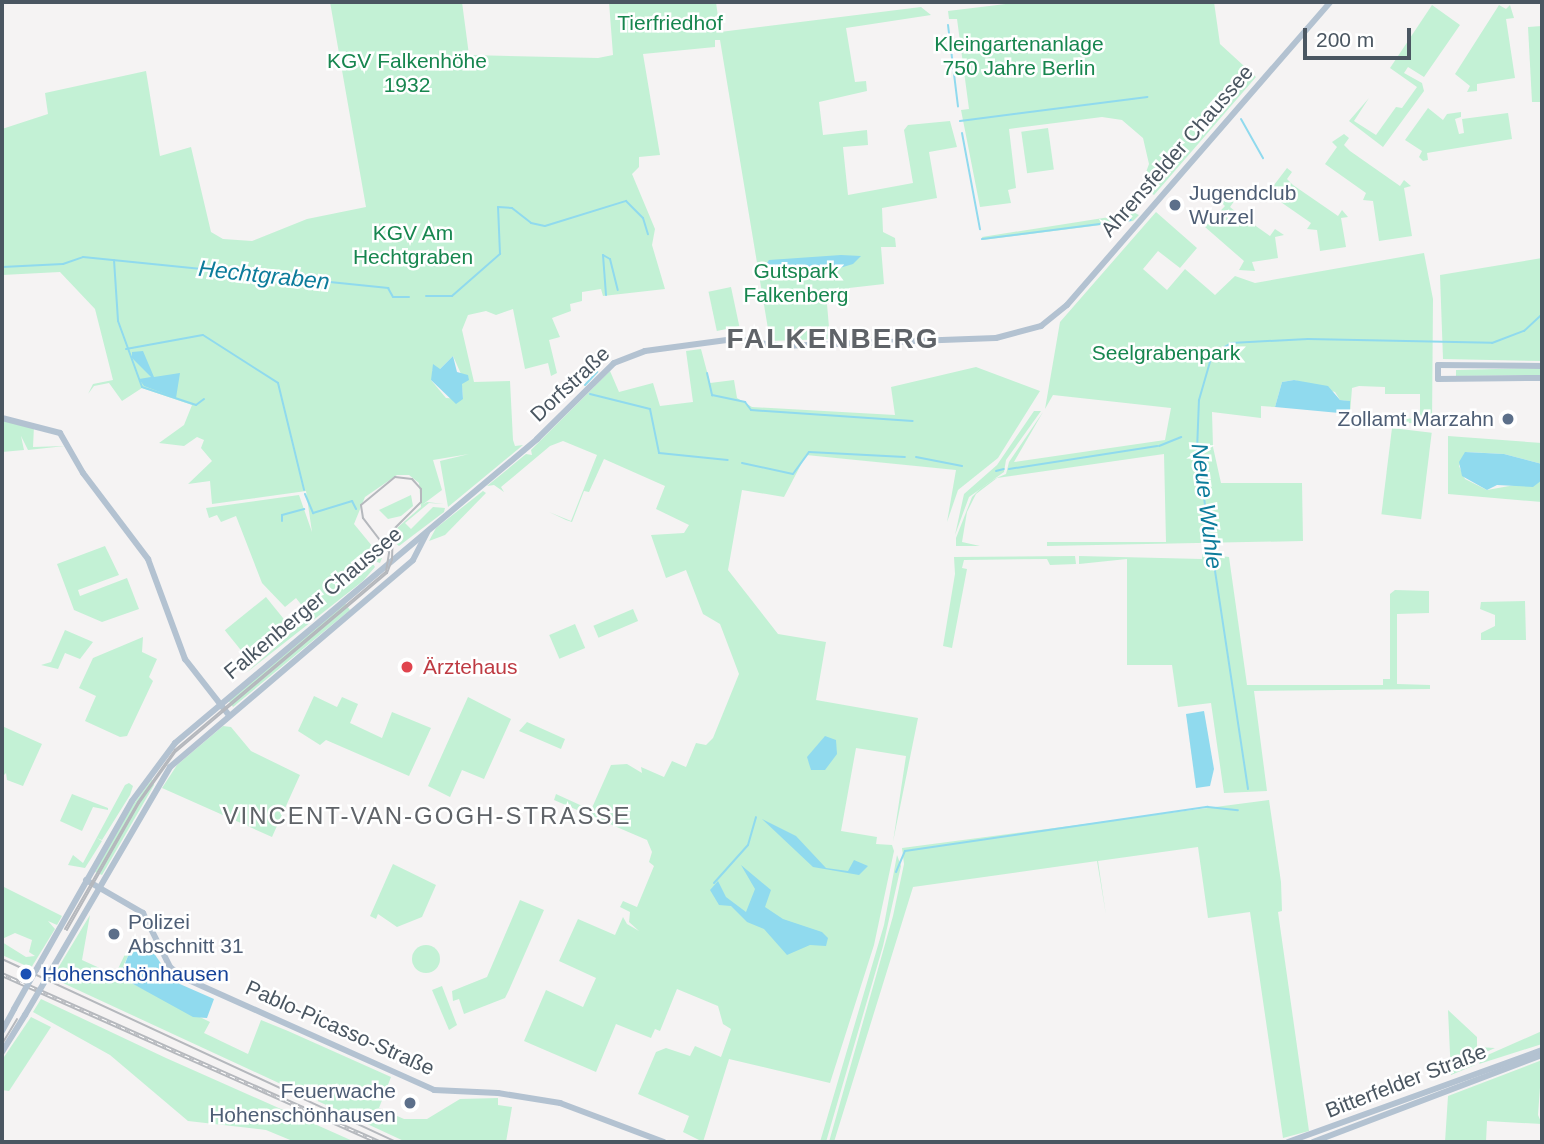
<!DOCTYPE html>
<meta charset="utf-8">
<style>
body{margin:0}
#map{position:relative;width:1544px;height:1144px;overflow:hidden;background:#f5f3f3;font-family:Arial,sans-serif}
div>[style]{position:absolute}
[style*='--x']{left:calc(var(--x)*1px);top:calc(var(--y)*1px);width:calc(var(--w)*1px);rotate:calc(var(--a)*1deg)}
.green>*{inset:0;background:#c3f1d5;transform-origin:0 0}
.round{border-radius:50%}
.water>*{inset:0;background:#90daee}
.stream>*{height:2px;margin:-1px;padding:0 1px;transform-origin:1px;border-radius:1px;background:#90daee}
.major>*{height:6px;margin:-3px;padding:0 3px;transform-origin:3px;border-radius:3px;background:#b3c2d1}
.tram>*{height:2px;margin:-1px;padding:0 1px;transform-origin:1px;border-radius:1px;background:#b5b8bd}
.rail>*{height:4.5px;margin-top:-2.25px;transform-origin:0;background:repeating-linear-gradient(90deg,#fff 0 5px,#b5b8bd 0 10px);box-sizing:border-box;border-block:2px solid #b5b8bd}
.major-bridge>*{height:6px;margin:-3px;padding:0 3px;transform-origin:3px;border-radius:3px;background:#b3c2d1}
.dots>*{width:19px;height:19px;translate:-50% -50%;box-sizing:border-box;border:4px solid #fff;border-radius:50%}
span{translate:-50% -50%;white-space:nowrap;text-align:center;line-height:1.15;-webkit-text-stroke:5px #fff;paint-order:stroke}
.park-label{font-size:21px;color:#17864f}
.street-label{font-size:21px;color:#4a5661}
.service-label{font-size:21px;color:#4e5e75}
.left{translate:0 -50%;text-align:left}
.right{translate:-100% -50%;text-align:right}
.health-label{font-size:21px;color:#be3a42}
.transit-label{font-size:21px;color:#164399}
.water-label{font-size:23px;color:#0c7c9b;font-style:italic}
.quarter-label{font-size:24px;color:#5f6368;letter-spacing:2px}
.district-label{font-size:28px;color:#5f6368;font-weight:700;letter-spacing:2px}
.frame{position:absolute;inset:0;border:4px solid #4a5661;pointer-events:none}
.scale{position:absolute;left:1303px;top:28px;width:108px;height:32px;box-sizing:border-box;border:4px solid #4a5661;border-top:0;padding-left:9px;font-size:21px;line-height:24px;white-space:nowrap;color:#4a5661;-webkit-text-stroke:5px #fff;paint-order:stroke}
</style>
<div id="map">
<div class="green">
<i style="clip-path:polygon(evenodd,330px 2px,462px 2px,469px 55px,598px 58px,613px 55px,609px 2px,716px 2px,720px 32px,921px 7px,931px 15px,846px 28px,855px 82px,866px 81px,867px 91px,819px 102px,823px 135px,867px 130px,868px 145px,843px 147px,848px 195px,913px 183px,904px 130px,908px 125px,950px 121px,957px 147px,929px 152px,937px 198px,882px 208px,883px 232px,895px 238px,896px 247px,881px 247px,884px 284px,849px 288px,850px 302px,827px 304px,830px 339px,770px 341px,720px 40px,715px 40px,715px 47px,643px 54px,660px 155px,639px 157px,639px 167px,632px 174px,655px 229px,652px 245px,665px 289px,603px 296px,601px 289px,582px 292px,582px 301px,570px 304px,571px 311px,552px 318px,560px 337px,549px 340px,557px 373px,551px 376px,548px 363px,525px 369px,513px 309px,496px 315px,486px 311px,468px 315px,462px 330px,474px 382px,510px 381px,513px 440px,515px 446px,523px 445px,448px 507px,440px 461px,469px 454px,433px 460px,442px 490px,422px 505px,427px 502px,444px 504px,429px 503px,405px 523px,411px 529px,433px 507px,445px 508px,444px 512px,399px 546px,394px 542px,397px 528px,421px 507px,419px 483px,409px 475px,397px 475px,365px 497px,354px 524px,382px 558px,380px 563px,371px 560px,375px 567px,363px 581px,246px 673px,310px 616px,296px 598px,285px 607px,262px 583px,236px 516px,221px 522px,217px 515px,209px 518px,206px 508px,299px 495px,312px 532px,306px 491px,212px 504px,210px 481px,188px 484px,212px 461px,201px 448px,204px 440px,197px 437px,184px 446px,159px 443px,184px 425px,192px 405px,142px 388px,122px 401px,109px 383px,94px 386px,88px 394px,93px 384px,113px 380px,95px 309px,60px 272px,2px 275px,2px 129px,48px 114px,45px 93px,146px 71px,160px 156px,191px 147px,211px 232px,223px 239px,252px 241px,307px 219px,366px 207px,330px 2px,453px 356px,461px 374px,463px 399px,446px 398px,431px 380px,435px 377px,432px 370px,440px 369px,453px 356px)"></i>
<i style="clip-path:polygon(1023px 2px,1214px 2px,1220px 44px,1256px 77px,1154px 195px,1141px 186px,1149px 164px,1143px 138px,1122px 120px,1102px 117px,1009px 129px,1016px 188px,1008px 190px,1011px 203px,980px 207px,961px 110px,969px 109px,957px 19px,949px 19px,948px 11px)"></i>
<i style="clip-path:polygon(1432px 5px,1460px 25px,1424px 77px,1408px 67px,1404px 73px,1422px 83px,1424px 91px,1383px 147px,1349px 121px,1369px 98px,1354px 121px,1376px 135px,1396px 107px,1402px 108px,1417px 87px,1390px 68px)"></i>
<i style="clip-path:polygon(1499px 5px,1506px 9px,1510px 5px,1514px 18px,1506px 19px,1515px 78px,1477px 84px,1477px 91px,1467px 92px,1470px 86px,1455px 74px)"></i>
<i style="clip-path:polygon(1542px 26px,1542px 102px,1532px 102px,1528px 27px)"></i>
<i style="clip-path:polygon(1428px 108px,1443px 120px,1447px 114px,1461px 112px,1461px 117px,1455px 119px,1459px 134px,1464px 133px,1462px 119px,1508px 113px,1512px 139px,1427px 153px,1428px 160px,1423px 161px,1419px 157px,1422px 151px,1405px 140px)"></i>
<i style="left:1048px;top:128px;width:42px;height:27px;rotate:82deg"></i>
<i style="clip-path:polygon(1344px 134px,1349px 138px,1344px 145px,1350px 151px,1400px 186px,1404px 180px,1411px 186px,1404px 188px,1412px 236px,1379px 241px,1373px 201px,1363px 200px,1366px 193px,1325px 164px,1337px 147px,1332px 142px)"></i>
<i style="clip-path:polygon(1287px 168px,1292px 172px,1287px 179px,1293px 185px,1338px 216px,1342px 210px,1348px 217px,1341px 218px,1346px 247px,1320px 251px,1317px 230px,1307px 229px,1311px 223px,1268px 193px)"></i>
<i style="clip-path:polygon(1227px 193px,1235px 200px,1230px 207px,1236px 212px,1270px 236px,1275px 229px,1284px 235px,1275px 237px,1278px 258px,1252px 262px,1255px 271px,1239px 270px,1244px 261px,1205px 227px,1225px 206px,1220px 201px)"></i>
<i style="clip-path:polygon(1156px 212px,1197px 248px,1180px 268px,1158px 251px,1143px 269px,1167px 290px,1185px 269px,1215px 295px,1235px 276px,1255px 283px,1424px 253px,1433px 299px,1432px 425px,1375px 420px,1420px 418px,1420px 394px,1385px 394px,1385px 387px,1359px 386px,1352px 388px,1350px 414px,1349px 401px,1340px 400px,1335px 392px,1294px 380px,1282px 382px,1275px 407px,1261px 406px,1261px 418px,1212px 412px,1213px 447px,1221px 483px,1302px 483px,1303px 541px,1047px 546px,1047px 542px,1166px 542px,1164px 454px,997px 478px,976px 494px,967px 512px,962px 542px,980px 546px,956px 546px,956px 538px,972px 497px,980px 489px,994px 479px,1006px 474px,1009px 462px,1043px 412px,1014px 462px,1165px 440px,1171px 408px,1053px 395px,1045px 409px,1060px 322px)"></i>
<i style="clip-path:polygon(1135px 213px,1139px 215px,1133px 221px,983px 240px,982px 237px)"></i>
<i style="clip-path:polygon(1542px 258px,1542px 361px,1443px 359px,1440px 275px)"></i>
<i style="left:731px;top:287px;width:40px;height:23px;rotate:78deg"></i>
<i style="clip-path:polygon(701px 349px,710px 383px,734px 380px,737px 398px,752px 407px,895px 415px,891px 387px,976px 367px,1040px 391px,998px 458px,958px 490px,947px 522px,956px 470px,806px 455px,784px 497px,742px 490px,728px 570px,778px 634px,826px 642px,816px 700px,918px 718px,893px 842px,906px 756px,856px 748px,841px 831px,877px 837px,876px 844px,892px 845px,894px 851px,874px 945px,830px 1083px,729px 1059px,703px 1142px,683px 1132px,689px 1116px,638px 1094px,656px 1052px,666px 1048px,690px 1056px,695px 1046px,721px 1057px,731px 1029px,723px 1024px,718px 1006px,677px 989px,660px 1031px,655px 1029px,651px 1038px,616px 1024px,596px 1072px,524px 1041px,546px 990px,583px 1007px,596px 978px,559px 961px,578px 919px,615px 935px,623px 917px,627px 924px,639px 931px,629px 922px,630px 912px,620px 907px,623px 901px,637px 907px,654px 866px,649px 862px,652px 852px,647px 840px,554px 800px,556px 794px,591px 810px,611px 765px,627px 764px,642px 773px,641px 767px,664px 777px,672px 761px,686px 767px,696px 743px,706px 745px,713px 738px,739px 674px,720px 624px,703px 614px,686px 570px,666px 578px,651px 535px,684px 533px,689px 525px,656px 509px,665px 486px,604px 459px,589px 492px,584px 491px,572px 522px,566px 520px,549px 512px,571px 521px,597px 455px,563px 441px,550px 446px,501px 487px,504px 492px,494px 485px,487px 486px,526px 454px,532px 455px,531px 450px,610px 371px,619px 392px,653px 383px,660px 406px,693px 402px,686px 351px)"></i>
<i style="clip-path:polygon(1542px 368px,1542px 375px,1456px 376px,1456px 370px)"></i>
<i style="clip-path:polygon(1034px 411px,1041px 411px,1006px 460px,1004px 472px,969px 497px,955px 535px,964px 494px,997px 465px)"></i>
<i style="clip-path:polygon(2px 419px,34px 426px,33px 447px,65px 446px,28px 450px,21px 436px,24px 450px,2px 452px)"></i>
<i style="left:1392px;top:428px;width:40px;height:87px;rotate:7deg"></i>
<i style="clip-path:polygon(1448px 436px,1542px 443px,1542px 464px,1504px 454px,1467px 452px,1459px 466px,1465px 479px,1487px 490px,1542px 480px,1542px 502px,1448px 494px)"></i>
<i style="clip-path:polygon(483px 491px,486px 493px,445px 535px,429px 541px,436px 528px)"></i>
<i style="clip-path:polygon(411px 495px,413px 506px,401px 516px,388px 519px,379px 510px)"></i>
<i style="clip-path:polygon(105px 546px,119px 575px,78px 590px,80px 596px,127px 578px,139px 609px,102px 622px,74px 610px,57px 564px)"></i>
<i style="clip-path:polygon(1202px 554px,1229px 557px,1247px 685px,1383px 685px,1383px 679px,1390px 679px,1390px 594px,1395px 590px,1429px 591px,1429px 613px,1397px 614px,1397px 684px,1430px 685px,1430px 689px,1254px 691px,1267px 791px,1224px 793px,1211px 703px,1178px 707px,1172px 665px,1127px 665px,1127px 559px,1079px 564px,1079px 556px,1202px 559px)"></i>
<i style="clip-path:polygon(1075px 556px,1076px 564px,1050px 565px,1047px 559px,964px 560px,962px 568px,967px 569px,952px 648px,943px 646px,955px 574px,954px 557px)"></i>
<i style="left:266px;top:597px;width:35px;height:53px;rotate:51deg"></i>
<i style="clip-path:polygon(1525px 601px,1526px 640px,1481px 640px,1481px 633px,1495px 626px,1495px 615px,1480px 609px,1481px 602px)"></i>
<i style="clip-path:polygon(344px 602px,350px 610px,233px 707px,228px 700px)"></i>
<i style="left:633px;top:609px;width:13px;height:43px;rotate:67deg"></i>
<i style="left:575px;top:624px;width:26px;height:28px;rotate:67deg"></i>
<i style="clip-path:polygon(65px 630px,93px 642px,80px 659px,65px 653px,58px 669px,41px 665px,51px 662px)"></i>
<i style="clip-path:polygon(143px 637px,142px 652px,157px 659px,149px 677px,153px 681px,127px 736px,120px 737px,85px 721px,96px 696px,79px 688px,93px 658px)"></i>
<i style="clip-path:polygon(314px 696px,337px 707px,342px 697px,358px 704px,350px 723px,382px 738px,392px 712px,431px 728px,409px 776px,326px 740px,320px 745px,298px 731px)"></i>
<i style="clip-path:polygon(468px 697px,511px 719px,484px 779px,462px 770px,450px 797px,428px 786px)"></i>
<i style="clip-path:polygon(527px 722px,565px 739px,561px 749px,519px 731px)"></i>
<i style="clip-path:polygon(2px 726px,42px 744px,23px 786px,7px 780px,6px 773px,2px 777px)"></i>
<i style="clip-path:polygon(223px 726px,231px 727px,251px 751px,300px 775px,272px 837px,162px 788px,177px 765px)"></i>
<i style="clip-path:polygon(152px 779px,154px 785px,102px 875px,95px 872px,124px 817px)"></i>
<i style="clip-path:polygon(129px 783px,133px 786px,130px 795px,102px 840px,97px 838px,102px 841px,85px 868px,68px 865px,73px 855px,83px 863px,125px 785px)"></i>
<i style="clip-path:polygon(72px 794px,108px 808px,108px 810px,93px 807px,82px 831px,60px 821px)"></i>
<i style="clip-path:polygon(1269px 800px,1281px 882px,1282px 911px,1278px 912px,1309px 1131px,1283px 1138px,1250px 912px,1208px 918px,1198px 847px,1098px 861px,1106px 915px,1097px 861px,913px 887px,834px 1142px,829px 1142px,893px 916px,904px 864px,902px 848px)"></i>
<i style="clip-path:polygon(897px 855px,901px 866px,883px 946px,826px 1142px,820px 1142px,884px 925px)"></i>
<i style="clip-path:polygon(393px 864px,436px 885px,422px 917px,397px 927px,378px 914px,376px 919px,370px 916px)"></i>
<i style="clip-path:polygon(2px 886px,62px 916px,57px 925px,48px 921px,55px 929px,31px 968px,2px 955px,2px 942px,26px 957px,35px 956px,29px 952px,32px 940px,15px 933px,2px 939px)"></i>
<i style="clip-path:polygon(520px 900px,544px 910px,509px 990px,505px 998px,464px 1014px,459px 999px,453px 1001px,452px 991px,487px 977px)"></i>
<i style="clip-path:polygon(90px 915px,82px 960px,115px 975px,127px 950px,148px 941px,151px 946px,128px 956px,121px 971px,123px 979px,210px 1022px,204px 1033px,248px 1054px,261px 1020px,288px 1031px,391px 1077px,379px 1108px,404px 1119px,427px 1119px,460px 1099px,498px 1098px,498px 1105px,512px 1107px,506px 1142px,406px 1142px,52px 978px)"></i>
<i class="round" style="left:412px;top:945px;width:28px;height:28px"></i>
<i style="clip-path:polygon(442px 986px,457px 1025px,449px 1030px,432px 990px)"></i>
<i style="clip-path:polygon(41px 999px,166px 1058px,355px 1142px,295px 1142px,266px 1130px,188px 1121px,110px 1055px,33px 1012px)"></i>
<i style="clip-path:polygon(1448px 1010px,1477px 1037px,1477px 1047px,1495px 1048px,1475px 1057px,1475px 1065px,1451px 1075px)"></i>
<i style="clip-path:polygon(31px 1017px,51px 1027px,9px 1091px,2px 1090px,2px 1060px)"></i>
<i style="clip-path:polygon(1542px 1031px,1542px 1044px,1479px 1064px,1483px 1057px)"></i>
<i style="clip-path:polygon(1542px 1060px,1538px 1115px,1542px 1124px,1487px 1121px,1486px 1142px,1445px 1142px,1448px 1096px)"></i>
</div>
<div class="water">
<i style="clip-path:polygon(841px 255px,861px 256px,853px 264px,833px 270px,775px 274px,764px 268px,769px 260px)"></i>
<i style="clip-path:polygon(143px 351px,154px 377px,180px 373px,176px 398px,144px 386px,139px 379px,151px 377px,132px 358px,132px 352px)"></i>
<i style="clip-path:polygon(453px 356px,457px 372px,468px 375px,469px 380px,462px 384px,463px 399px,456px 404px,431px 380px,433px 364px,440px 369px)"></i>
<i style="clip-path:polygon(1294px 380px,1328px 386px,1340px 400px,1350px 401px,1350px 414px,1275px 407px,1282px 382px)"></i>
<i style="clip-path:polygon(1465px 452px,1504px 454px,1542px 464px,1542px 480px,1533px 487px,1497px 485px,1487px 490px,1462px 476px,1459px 462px)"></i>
<i style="clip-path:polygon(1204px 711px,1214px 769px,1210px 786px,1196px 788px,1186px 714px)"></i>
<i style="clip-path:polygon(825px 736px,836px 740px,837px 754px,825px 770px,811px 770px,807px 757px)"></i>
<i style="clip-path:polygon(762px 819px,796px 836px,826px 868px,848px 871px,854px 860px,868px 866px,859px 875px,813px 867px)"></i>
<i style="clip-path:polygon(741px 865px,771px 890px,765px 907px,783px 919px,822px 932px,828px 938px,826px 946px,810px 945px,787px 955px,764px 929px,747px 922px,731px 906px,719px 905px,710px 890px,718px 881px,726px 897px,746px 912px,755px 889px)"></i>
<i style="clip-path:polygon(142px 947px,151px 949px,173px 981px,214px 999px,207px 1018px,193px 1017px,124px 979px,122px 971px,128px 956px)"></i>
</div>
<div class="stream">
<i style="--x:948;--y:25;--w:82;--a:83"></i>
<i style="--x:1241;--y:119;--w:45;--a:60.6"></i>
<i style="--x:960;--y:121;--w:189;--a:-7.3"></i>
<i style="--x:962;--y:133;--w:98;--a:79.4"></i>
<i style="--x:982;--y:239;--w:150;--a:-7.3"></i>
<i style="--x:114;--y:260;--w:61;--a:86.2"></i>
<i style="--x:118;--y:321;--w:70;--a:70"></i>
<i style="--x:142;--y:387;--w:57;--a:18.4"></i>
<i style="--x:196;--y:405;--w:10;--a:-37"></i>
<i style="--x:2;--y:267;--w:61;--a:-2.8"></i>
<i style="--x:63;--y:264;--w:21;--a:-19"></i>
<i style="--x:83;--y:257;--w:307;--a:5.8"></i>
<i style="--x:388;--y:288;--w:10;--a:61"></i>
<i style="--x:393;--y:297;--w:16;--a:0"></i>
<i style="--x:606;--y:295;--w:40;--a:-94.3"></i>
<i style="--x:603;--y:255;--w:8;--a:30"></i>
<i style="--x:610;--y:259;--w:32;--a:76"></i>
<i style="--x:426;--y:296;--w:26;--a:0"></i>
<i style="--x:452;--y:296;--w:64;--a:-41.2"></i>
<i style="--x:500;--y:254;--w:47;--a:-92.4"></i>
<i style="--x:498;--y:207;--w:14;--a:4"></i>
<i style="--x:512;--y:208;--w:24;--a:38"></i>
<i style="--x:531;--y:223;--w:14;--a:12"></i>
<i style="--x:545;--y:226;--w:85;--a:-17.2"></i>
<i style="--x:626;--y:201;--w:24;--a:45"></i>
<i style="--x:643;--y:218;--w:17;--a:73"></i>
<i style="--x:126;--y:349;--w:78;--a:-10.3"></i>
<i style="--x:203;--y:335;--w:89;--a:32.6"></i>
<i style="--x:278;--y:383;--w:110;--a:76.3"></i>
<i style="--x:707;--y:373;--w:23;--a:77"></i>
<i style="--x:712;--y:395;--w:34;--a:12"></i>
<i style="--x:745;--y:402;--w:10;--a:53"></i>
<i style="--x:751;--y:410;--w:162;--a:3.9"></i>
<i style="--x:585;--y:385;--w:18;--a:-47"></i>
<i style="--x:590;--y:394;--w:62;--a:14"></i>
<i style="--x:650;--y:409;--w:45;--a:78.4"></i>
<i style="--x:659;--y:453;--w:69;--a:5.8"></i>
<i style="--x:1159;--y:446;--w:24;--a:-22"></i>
<i style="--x:916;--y:457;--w:47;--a:11.1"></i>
<i style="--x:742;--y:463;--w:52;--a:12.2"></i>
<i style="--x:793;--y:474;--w:27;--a:-54"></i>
<i style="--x:809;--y:452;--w:96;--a:3"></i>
<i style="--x:1009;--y:469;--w:150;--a:-8.8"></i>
<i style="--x:996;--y:471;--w:8;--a:-14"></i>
<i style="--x:305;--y:494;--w:21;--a:67"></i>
<i style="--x:313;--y:513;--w:41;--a:-17.1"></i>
<i style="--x:352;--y:501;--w:9;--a:63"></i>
<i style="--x:282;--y:521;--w:6;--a:-90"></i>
<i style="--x:282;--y:515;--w:23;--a:-15"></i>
<i style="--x:1248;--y:789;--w:342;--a:-98.6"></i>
<i style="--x:1197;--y:451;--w:51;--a:-87.8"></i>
<i style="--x:1199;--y:400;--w:47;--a:-73.9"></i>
<i style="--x:1212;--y:355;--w:22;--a:-32"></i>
<i style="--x:1231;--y:343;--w:77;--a:-3"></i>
<i style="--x:1308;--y:339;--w:184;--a:1.2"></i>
<i style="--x:1492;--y:343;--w:34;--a:-21"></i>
<i style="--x:1524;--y:331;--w:25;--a:-43"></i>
<i style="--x:896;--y:872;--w:23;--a:-67"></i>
<i style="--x:905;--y:851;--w:306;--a:-8.3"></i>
<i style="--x:1208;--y:807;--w:30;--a:6"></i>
<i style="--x:714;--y:883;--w:51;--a:-48.2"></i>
<i style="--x:748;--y:845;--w:29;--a:-74"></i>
</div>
<div class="major">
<i style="--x:1542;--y:366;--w:104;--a:-179.4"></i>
<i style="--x:1438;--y:365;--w:14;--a:90"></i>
<i style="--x:1438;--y:379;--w:104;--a:-0.6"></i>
<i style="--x:2;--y:418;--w:60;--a:14.5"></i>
<i style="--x:60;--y:433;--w:46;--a:60.1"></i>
<i style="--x:83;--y:473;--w:108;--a:52.9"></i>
<i style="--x:148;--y:559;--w:107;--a:69.7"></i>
<i style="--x:185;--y:659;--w:70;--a:52"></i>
<i style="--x:86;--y:880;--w:66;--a:30.1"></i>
<i style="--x:143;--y:913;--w:60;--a:63.4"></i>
<i style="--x:170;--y:967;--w:18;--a:38"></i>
<i style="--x:184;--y:978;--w:274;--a:24.1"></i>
<i style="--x:434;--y:1090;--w:64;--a:2.7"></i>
<i style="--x:498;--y:1093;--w:63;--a:9.2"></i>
<i style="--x:560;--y:1103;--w:111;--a:20.6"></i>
<i style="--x:36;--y:970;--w:194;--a:-60.4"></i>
<i style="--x:132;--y:801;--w:72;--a:-53.4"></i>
<i style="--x:175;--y:743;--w:473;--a:-40"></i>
<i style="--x:537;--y:439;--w:108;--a:-44.6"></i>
<i style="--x:614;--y:363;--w:33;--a:-21"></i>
<i style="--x:645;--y:351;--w:90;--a:-7.7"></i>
<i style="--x:734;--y:339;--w:47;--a:8.7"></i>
<i style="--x:780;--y:346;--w:216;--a:-2.1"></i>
<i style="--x:996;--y:338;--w:47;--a:-14.9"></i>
<i style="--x:1041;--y:326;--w:33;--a:-39"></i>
<i style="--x:1067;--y:305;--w:401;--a:-49"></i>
<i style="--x:48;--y:976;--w:242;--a:-59.7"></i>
<i style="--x:170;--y:767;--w:319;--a:-40.4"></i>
<i style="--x:413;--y:560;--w:31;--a:-63"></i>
<i style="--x:2;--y:1031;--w:25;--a:-61"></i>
<i style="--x:2;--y:1052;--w:44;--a:-58.1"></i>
<i style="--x:1288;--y:1142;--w:270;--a:-19.9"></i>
<i style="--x:1313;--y:1142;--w:245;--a:-20.8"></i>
</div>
<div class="tram">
<i style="--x:65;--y:929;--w:146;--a:-60.1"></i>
<i style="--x:138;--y:802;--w:64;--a:-54.6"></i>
<i style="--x:175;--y:750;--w:276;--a:-40.2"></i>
<i style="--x:386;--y:572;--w:20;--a:-81"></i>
<i style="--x:389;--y:552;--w:43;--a:-127.4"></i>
<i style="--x:363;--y:518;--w:13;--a:-99"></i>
<i style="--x:361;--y:505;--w:44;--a:-39.5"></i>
<i style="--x:395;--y:477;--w:17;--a:7"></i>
<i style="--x:412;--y:479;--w:13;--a:48"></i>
<i style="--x:421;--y:489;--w:13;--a:90"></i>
<i style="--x:421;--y:502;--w:40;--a:135"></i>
<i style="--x:393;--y:530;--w:30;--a:92"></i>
<i style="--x:392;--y:560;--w:14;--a:111"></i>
<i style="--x:387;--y:573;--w:276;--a:139.8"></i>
<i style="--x:176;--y:751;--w:64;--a:125.4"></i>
<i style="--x:139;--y:803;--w:146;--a:119.6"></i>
<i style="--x:2;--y:959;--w:435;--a:24.9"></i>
<i style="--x:2;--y:1044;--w:29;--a:-59"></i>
</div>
<div class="rail">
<i style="--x:2;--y:974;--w:413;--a:24"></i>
</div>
<div class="major-bridge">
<i style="--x:14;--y:1009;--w:45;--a:-60.6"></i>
<i style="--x:25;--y:1015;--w:45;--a:-59.5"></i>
</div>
<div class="dots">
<i style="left:1175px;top:205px;background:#5c6f8a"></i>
<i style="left:1508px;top:419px;background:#5c6f8a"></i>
<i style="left:407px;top:667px;background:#e0444e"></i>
<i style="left:114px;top:934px;background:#5c6f8a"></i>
<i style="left:26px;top:974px;background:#1a4fb4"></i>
<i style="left:410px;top:1103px;background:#5c6f8a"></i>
</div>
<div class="park-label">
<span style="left:670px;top:23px">Tierfriedhof</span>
<span style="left:1019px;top:56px">Kleingartenanlage<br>750 Jahre Berlin</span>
<span style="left:407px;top:73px">KGV Falkenhöhe<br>1932</span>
<span style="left:413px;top:245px">KGV Am<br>Hechtgraben</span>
<span style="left:796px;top:283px">Gutspark<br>Falkenberg</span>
<span style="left:1166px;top:353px">Seelgrabenpark</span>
</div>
<div class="street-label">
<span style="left:1177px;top:151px;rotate:-49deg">Ahrensfelder Chaussee</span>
<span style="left:570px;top:384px;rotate:-43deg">Dorfstraße</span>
<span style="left:313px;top:603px;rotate:-40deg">Falkenberger Chaussee</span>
<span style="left:340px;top:1028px;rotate:24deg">Pablo-Picasso-Straße</span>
<span style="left:1406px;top:1081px;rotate:-21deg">Bitterfelder Straße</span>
</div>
<div class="service-label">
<span class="left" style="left:1189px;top:205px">Jugendclub<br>Wurzel</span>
<span class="right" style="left:1494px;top:419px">Zollamt Marzahn</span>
<span class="left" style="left:128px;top:934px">Polizei<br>Abschnitt 31</span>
<span class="right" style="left:396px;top:1103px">Feuerwache<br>Hohenschönhausen</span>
</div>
<div class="health-label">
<span class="left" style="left:423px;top:667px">Ärztehaus</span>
</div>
<div class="transit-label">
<span class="left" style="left:42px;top:974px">Hohenschönhausen</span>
</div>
<div class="water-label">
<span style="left:264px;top:275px;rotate:6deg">Hechtgraben</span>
<span style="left:1207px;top:506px;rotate:83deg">Neue Wuhle</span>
</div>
<div class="quarter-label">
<span style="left:427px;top:816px">VINCENT-VAN-GOGH-STRASSE</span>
</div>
<div class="district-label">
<span style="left:833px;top:339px">FALKENBERG</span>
</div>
<div class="frame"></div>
<div class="scale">200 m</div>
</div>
